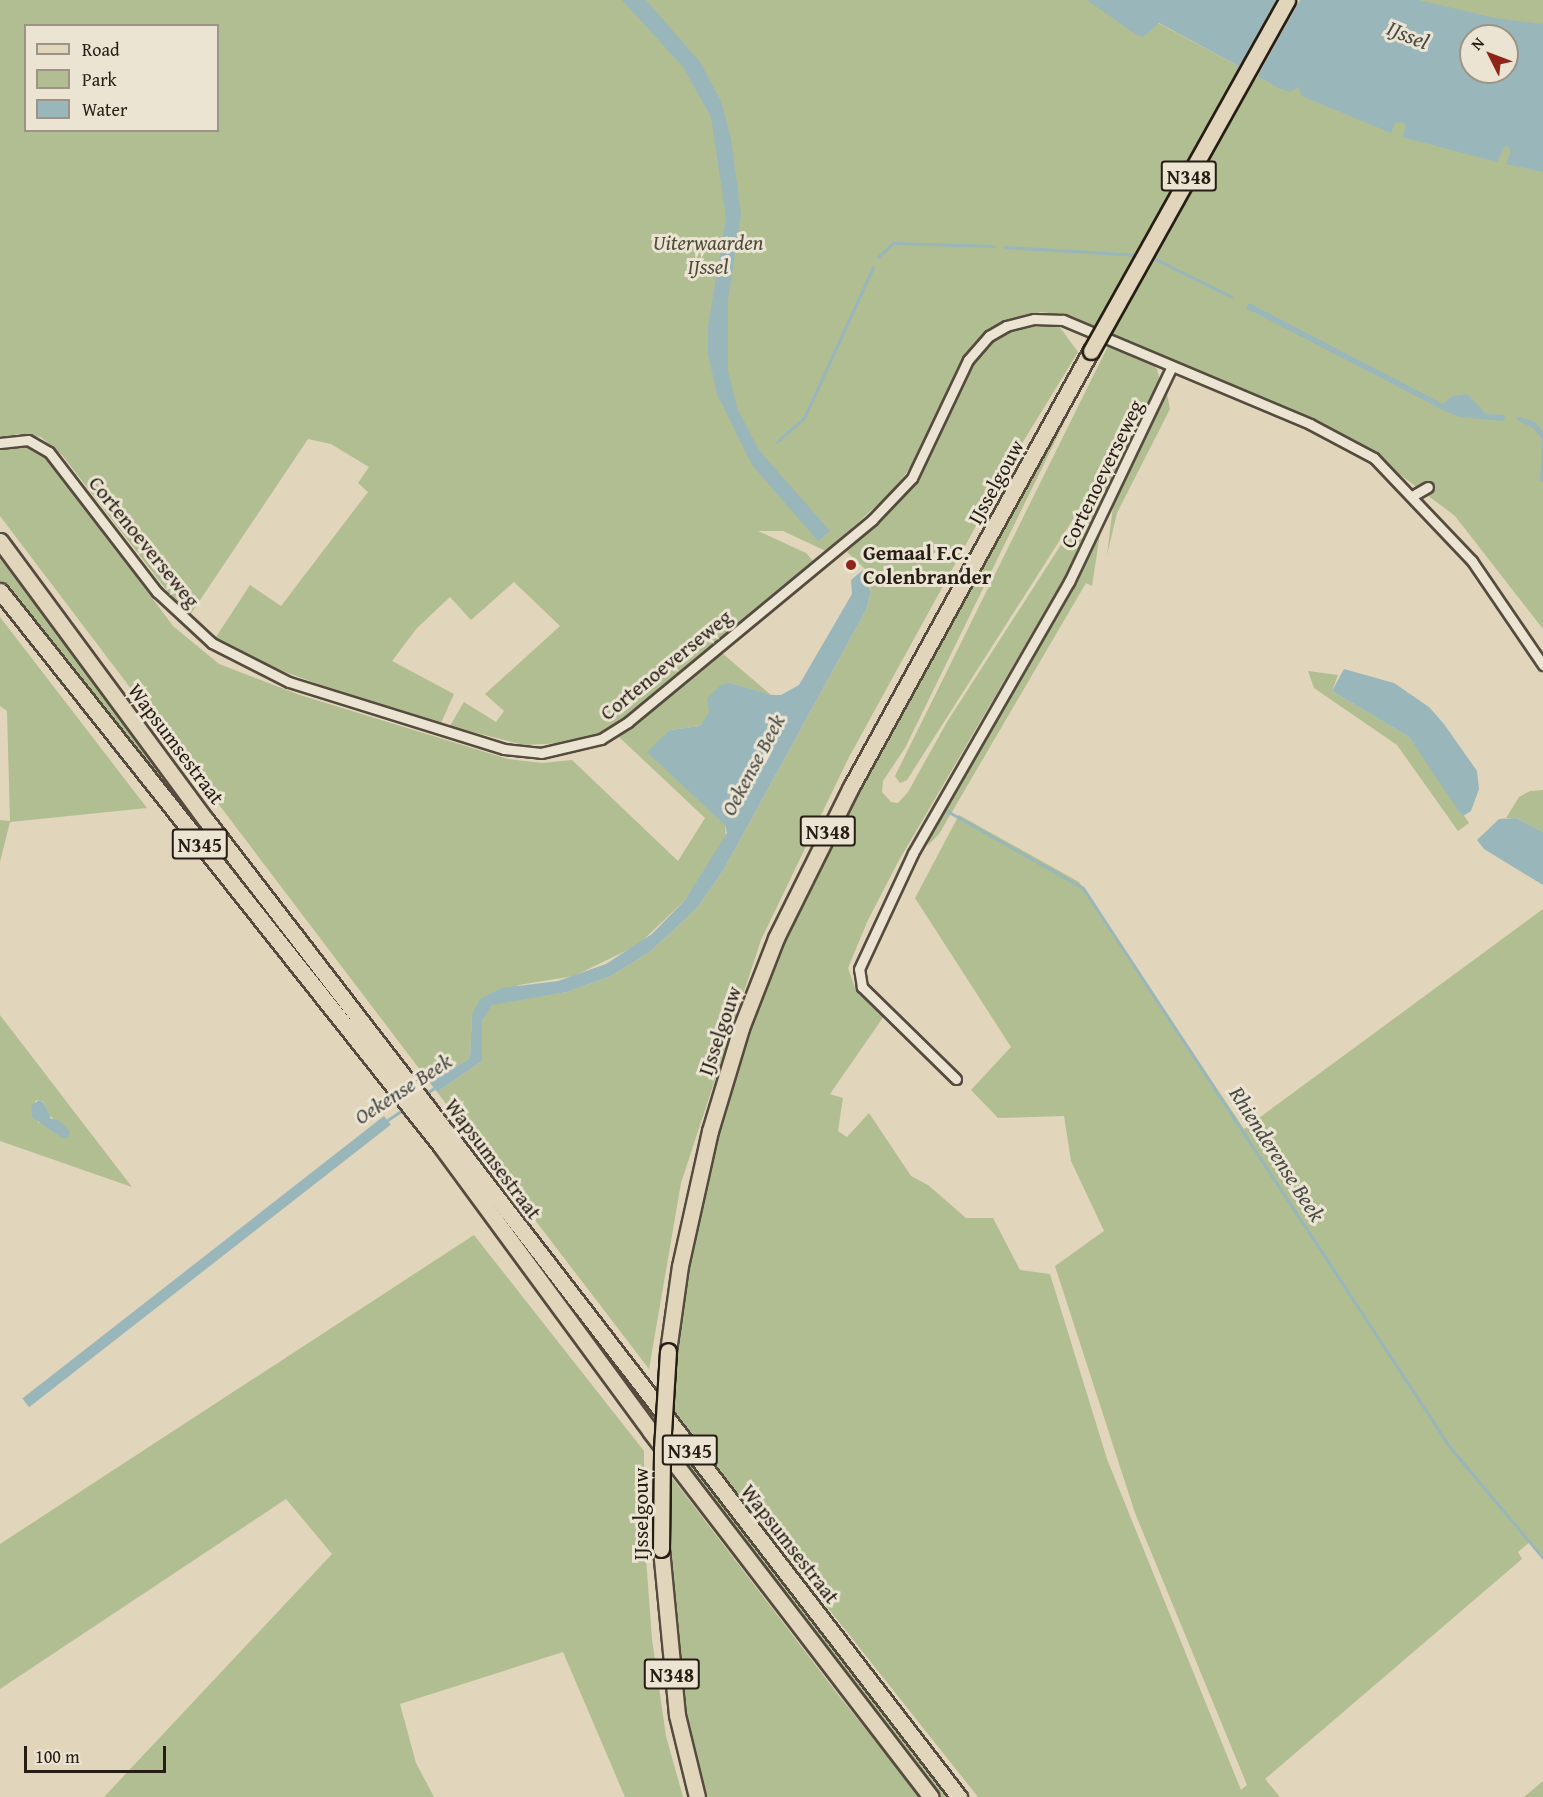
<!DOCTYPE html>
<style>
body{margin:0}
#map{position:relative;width:1543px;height:1797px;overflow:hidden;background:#e1d5bb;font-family:"Gentium Book Plus",serif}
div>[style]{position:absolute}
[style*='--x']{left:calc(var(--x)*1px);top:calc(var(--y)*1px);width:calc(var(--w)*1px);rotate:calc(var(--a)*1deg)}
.green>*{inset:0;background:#b1be92}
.water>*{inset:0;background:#99b6bb;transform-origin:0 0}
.pier>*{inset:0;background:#e1d5bb}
.stream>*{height:3px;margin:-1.5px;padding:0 1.5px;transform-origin:1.5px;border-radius:1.5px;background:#99b6bb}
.roads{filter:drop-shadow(2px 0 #554b3e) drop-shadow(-2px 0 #554b3e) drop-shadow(0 2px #554b3e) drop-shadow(0 -2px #554b3e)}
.minor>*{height:9px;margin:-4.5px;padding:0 4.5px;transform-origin:4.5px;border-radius:4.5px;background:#ece4d3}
.primary>*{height:15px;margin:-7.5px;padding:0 7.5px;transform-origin:7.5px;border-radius:7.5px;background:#e1d5bb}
.bridges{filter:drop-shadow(2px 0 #261d14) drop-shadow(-2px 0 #261d14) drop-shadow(0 2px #261d14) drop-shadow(0 -2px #261d14)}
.primary-bridge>*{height:15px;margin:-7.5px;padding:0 7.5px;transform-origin:7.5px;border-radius:7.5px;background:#e1d5bb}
.dots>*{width:16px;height:16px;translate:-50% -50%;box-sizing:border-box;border:3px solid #ece4d3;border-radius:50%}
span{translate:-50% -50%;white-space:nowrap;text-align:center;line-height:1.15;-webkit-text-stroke:6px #ece4d3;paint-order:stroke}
.shield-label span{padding:2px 4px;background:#ece4d3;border:2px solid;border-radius:4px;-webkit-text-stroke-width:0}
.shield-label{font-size:20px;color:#261d14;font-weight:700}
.park-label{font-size:21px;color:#504d3a;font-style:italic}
.street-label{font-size:21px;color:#261d14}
.poi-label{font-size:21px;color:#261d14;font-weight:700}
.left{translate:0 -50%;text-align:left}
.water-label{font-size:22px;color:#484b46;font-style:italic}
.legend{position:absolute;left:24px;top:24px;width:195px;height:108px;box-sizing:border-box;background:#ece4d3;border:2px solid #9d9487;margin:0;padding:8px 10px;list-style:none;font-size:18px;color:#261d14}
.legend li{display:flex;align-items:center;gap:12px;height:30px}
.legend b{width:30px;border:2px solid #9d9487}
.north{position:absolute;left:1459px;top:24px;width:60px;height:60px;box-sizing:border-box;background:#ece4d3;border:2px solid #9d9487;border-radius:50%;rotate:312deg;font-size:16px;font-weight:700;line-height:24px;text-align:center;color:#261d14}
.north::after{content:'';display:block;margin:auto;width:21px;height:27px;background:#8f2418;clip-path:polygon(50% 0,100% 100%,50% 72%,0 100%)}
.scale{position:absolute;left:24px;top:1746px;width:142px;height:27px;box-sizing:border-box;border:3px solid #261d14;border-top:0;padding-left:8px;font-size:18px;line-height:21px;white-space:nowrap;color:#261d14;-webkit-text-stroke:4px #ece4d3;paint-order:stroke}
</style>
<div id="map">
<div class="green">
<i style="clip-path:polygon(evenodd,0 0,1115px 0,1272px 84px,1300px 87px,1543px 149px,1543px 629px,1455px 516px,1378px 458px,1115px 336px,1062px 315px,1041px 312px,1000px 323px,970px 349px,953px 378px,918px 457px,893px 491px,826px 551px,783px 531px,758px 531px,806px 553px,814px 562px,627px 715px,594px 736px,565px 743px,523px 745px,450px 726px,464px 702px,496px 722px,504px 711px,485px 694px,560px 626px,514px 582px,471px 620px,450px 597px,417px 628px,392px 661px,454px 694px,441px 723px,337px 691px,239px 655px,214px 640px,250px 585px,281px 606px,368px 492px,358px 483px,369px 467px,331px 444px,308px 439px,188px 618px,62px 455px,41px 437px,17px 434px,0 440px,0 0,26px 26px,218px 26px,218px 130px,26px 130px,26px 26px)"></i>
<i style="clip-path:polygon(1410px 0,1543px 0,1543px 28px,1524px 26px)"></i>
<i style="clip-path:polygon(1037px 323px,1059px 326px,1078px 352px,1015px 455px,848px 759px,761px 940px,681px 1183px,649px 1369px,437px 1092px,482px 1061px,482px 1021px,492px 1004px,567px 992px,611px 976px,651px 951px,697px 908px,723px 871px,866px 610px,871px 592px,867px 571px,847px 552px,909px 489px,979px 355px,993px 340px,1013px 329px)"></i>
<i style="clip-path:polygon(1110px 342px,1150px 360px,1157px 369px,1160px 381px,1151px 401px,1138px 410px,1116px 452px,907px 780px,900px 783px,895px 776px)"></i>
<i style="clip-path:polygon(1087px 376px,905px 748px,883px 781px,882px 792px,891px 802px,898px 803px,908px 792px,947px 722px,1147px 411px,1066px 575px,898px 862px,868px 920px,848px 968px,855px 988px,884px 1016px,830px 1094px,843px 1098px,838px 1131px,847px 1137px,869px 1113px,911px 1176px,928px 1185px,966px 1218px,993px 1218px,1020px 1270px,1050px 1274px,1107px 1459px,1241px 1790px,1247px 1785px,1135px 1513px,1055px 1266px,1104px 1231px,1071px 1161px,1064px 1116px,998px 1118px,971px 1090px,1011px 1047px,915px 898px,959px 815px,1079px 882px,1244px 1129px,1543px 909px,1543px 1556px,1530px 1542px,1518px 1552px,1522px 1559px,1265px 1779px,1280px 1797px,978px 1797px,670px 1409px,685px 1279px,723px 1107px,778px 951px,802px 897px,867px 772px)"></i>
<i style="clip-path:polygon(1166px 389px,1170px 409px,1117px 513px,1107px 555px,1113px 506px)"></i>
<i style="clip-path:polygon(21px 444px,46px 456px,173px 626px,219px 664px,300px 695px,508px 759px,542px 763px,572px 760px,678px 861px,705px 818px,619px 737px,722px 653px,771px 695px,730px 683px,700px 726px,670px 730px,725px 825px,726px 839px,685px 900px,638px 945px,574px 976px,519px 985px,472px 1014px,470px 1058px,430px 1083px,0 516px,0 450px)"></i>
<i style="clip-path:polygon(1101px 527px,1092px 586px,1086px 583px,939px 834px,928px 845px,934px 822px)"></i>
<i style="clip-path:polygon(0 558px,333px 991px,406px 1095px,0 582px)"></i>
<i style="clip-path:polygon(0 617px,147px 808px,10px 822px,0 862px,0 820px,10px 821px,7px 711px,0 706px)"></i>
<i style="clip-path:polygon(1308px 671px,1338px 675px,1332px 691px,1409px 737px,1469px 823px,1458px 831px,1397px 745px,1314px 688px)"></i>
<i style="clip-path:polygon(1543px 790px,1543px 832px,1516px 818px,1506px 818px,1519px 797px,1530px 791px)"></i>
<i style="clip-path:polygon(evenodd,0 1015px,132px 1187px,0 1141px,0 1015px,38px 1100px,44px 1102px,49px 1116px,54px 1118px,38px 1123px,35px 1101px,38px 1100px)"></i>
<i style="clip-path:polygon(419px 1104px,954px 1797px,938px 1797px,758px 1567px)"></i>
<i style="clip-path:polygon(474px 1235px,644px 1451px,644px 1531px,652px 1639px,666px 1736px,683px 1797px,625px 1797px,563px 1652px,400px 1704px,416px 1763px,434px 1797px,104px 1797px,332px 1554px,286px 1499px,0 1689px,0 1544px)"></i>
<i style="clip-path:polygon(670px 1475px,840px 1697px,920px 1797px,703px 1797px,677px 1671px,670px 1586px)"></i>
<i style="clip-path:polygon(1543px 1781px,1543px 1797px,1524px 1797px)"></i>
</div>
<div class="water">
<i style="clip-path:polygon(622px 0,646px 0,700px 62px,721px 101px,731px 139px,741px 214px,728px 300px,728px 371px,738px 410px,759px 450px,830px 531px,818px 541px,752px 465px,717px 394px,708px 354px,708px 326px,726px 218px,711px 117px,683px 67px)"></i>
<i style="clip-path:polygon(evenodd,1087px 0,1418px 0,1495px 18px,1543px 24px,1543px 172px,1506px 164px,1511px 150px,1506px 145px,1497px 162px,1402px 137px,1406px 126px,1402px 122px,1395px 123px,1391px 133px,1302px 96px,1298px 87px,1290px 92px,1279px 88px,1159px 23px,1143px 37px,1138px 36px,1087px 0,1471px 36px,1507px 36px,1507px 72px,1471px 72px,1471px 36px)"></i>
<i style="clip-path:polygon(1249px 303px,1443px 404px,1453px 396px,1467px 394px,1486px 414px,1505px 415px,1504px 421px,1460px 417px,1445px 411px,1246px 308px)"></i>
<i style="clip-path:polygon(1517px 416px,1535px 422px,1543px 432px,1543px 482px,1540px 482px,1542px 439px,1533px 428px,1517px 420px)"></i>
<i style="clip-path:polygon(863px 570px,871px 592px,866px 610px,723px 871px,697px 908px,651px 951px,611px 976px,567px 992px,492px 1005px,482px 1021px,482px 1061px,437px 1092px,430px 1083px,470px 1058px,472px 1014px,481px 998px,502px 988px,558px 981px,606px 964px,652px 934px,685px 900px,727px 833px,725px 825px,647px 752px,670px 730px,700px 726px,709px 712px,707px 698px,721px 685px,730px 683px,772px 695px,781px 695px,799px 685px,852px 594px,851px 580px)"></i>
<i style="clip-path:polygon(1344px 669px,1394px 683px,1429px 707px,1444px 724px,1477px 771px,1479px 789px,1471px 811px,1463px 816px,1458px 810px,1409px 737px,1332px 691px)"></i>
<i style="clip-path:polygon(1516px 818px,1543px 832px,1543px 885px,1484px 849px,1477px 840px,1499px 819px)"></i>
<i style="clip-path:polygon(39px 1100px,44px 1103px,51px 1119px,58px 1120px,70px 1131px,68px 1138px,62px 1138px,32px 1117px,31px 1106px)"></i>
<i style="left:384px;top:1116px;width:11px;height:459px;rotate:52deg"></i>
</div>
<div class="pier">
<i style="clip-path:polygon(1276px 0,1300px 0,1256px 79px,1237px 71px)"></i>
</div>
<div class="stream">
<i style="--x:1005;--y:247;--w:133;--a:3.4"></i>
<i style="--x:878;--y:257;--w:21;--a:-43"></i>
<i style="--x:893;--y:243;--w:101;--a:1.7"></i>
<i style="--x:1151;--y:257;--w:90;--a:26.3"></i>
<i style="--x:777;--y:442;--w:36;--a:-42"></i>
<i style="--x:804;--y:418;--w:166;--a:-65.4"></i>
<i style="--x:947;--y:811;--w:156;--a:29.5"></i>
<i style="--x:1083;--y:888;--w:667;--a:56.74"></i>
<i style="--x:1449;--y:1446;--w:146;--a:50"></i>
<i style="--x:423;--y:1096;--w:17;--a:-36"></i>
<i style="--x:386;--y:1121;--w:23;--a:-34"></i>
</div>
<div class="roads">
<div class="minor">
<i style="--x:0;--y:443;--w:28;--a:-6"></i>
<i style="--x:28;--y:440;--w:24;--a:30"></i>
<i style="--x:49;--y:452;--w:177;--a:52.4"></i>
<i style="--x:157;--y:592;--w:75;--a:42.8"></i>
<i style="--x:212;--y:643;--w:86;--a:26.9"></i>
<i style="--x:289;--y:682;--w:225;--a:17.3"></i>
<i style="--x:504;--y:749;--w:37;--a:6"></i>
<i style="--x:541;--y:753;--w:62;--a:-13.1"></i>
<i style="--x:601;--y:739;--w:32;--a:-32"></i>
<i style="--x:628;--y:722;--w:317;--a:-39.6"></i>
<i style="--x:872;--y:520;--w:58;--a:-46.4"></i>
<i style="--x:912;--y:478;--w:131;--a:-64.6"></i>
<i style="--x:968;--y:360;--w:32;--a:-49"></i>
<i style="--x:989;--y:336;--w:20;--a:-30"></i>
<i style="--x:1006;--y:326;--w:29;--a:-14"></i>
<i style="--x:1034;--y:319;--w:29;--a:2"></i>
<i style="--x:1063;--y:320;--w:268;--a:22.8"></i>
<i style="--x:1310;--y:424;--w:72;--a:28"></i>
<i style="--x:1374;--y:458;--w:142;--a:46.4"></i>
<i style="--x:1472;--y:561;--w:126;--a:55.7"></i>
<i style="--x:1414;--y:495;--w:16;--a:-30"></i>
<i style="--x:956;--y:1079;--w:132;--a:-135.6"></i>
<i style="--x:862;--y:987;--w:18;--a:-99"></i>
<i style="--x:859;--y:969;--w:128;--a:-65"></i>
<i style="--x:913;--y:853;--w:313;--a:-60.1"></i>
<i style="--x:1069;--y:582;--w:239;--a:-64.5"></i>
</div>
<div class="primary">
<i style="--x:0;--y:541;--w:347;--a:53.6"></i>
<i style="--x:206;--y:820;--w:1234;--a:52.38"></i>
<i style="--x:0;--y:591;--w:709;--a:51.53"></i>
<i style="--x:441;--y:1146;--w:353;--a:53.7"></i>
<i style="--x:650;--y:1431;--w:461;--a:52.5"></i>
<i style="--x:668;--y:1351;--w:86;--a:-82"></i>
<i style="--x:680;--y:1266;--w:138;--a:-77.5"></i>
<i style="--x:710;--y:1131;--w:108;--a:-73.2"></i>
<i style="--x:741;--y:1028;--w:97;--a:-68.7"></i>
<i style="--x:776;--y:938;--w:169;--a:-63.6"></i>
<i style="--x:851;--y:787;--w:498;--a:-61.2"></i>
<i style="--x:661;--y:1549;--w:167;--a:84.5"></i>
<i style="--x:677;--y:1715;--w:84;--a:76.3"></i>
</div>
</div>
<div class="bridges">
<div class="primary-bridge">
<i style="--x:1091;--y:351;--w:402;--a:-60.8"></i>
<i style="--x:661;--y:1549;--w:100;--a:-89.4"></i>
<i style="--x:662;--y:1449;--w:98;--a:-86.5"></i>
</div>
</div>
<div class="dots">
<i style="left:851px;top:565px;background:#8f2418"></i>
</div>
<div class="shield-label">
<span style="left:1189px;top:176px">N348</span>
<span style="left:828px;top:831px">N348</span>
<span style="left:200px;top:844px">N345</span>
<span style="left:690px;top:1450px">N345</span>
<span style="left:672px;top:1674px">N348</span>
</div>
<div class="park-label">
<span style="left:708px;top:255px">Uiterwaarden<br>IJssel</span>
</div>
<div class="street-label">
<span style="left:1102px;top:474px;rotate:-64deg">Cortenoeverseweg</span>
<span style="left:996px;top:482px;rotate:-61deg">IJsselgouw</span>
<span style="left:144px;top:542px;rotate:51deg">Cortenoeverseweg</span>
<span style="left:666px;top:665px;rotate:-39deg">Cortenoeverseweg</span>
<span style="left:176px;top:744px;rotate:53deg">Wapsumsestraat</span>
<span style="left:720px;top:1031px;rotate:-71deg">IJsselgouw</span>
<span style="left:493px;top:1159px;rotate:53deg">Wapsumsestraat</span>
<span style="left:641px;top:1514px;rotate:-90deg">IJsselgouw</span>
<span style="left:790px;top:1544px;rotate:52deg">Wapsumsestraat</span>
</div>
<div class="poi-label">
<span class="left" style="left:863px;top:565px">Gemaal F.C.<br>Colenbrander</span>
</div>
<div class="water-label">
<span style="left:1408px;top:35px;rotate:22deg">IJssel</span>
<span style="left:753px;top:765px;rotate:-62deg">Oekense Beek</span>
<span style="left:403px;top:1089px;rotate:-33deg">Oekense Beek</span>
<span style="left:1277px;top:1154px;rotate:57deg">Rhienderense Beek</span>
</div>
<ul class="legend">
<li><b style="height:8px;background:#e1d5bb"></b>Road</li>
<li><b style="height:16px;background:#b1be92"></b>Park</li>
<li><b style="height:16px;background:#99b6bb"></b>Water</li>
</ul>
<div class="north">N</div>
<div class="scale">100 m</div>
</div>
